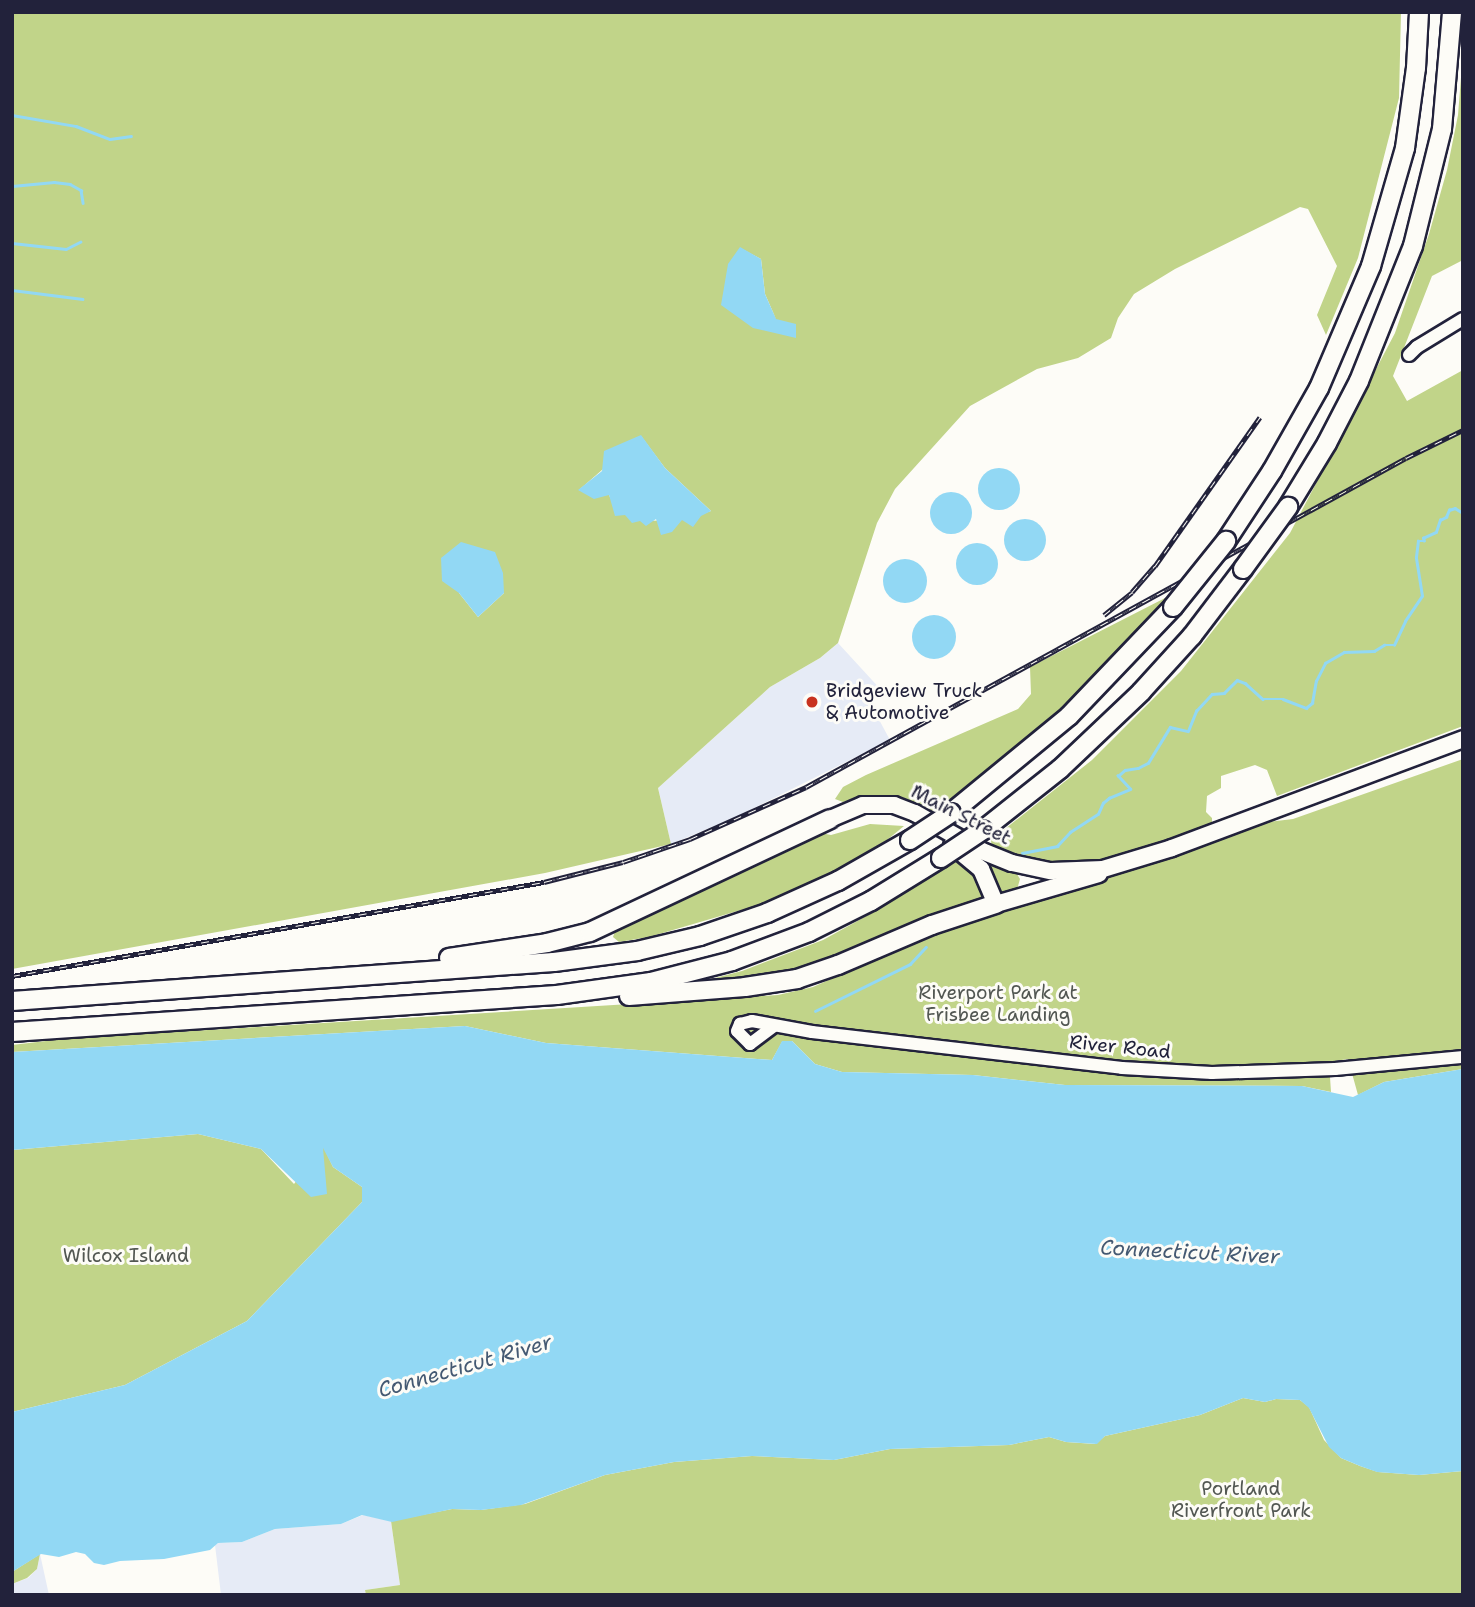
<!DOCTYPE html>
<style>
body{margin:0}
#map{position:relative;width:1475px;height:1607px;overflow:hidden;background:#fdfcf7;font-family:"Shantell Sans",sans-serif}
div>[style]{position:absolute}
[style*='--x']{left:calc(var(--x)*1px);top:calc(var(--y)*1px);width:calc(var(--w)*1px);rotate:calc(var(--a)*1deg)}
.built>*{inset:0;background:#e6ebf6}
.green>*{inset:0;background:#c1d489}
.water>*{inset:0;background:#92d8f4}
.round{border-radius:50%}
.stream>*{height:2.5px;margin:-1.25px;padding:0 1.25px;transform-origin:1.25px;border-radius:1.25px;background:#92d8f4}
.roads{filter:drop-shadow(2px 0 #22223b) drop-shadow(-2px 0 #22223b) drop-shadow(0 2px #22223b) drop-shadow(0 -2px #22223b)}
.minor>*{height:12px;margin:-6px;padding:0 6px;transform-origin:6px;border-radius:6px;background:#fdfcf7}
.major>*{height:16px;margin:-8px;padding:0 8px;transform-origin:8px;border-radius:8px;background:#fdfcf7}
.highway>*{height:18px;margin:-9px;padding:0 9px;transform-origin:9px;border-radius:9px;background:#fdfcf7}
.rail>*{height:5px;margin-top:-2.5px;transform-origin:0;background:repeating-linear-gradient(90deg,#fdfcf7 0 8px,#22223b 0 16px);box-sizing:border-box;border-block:2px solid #22223b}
.bridges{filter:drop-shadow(2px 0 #22223b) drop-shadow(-2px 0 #22223b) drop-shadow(0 2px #22223b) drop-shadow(0 -2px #22223b)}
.highway-bridge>*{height:18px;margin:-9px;padding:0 9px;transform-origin:9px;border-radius:9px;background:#fdfcf7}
.dots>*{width:19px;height:19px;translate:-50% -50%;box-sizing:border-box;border:4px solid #fdfcf7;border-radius:50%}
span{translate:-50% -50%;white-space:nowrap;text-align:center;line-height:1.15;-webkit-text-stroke:6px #fdfcf7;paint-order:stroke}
.poi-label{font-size:19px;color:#22223b}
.left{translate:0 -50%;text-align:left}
.street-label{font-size:19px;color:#22223b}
.park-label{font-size:19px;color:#525752}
.water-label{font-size:21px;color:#445972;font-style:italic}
.frame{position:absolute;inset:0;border:14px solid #22223b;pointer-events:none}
</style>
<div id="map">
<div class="built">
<i style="clip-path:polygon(838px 643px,883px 692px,870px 703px,890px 740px,736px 817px,671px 844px,658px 788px,770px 687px,820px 658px)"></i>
<i style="clip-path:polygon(363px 1515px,391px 1521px,400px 1585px,365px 1590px,366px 1595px,221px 1595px,215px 1545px,218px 1543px,242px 1542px,275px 1529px,341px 1524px)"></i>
<i style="clip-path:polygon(40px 1554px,49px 1595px,12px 1595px,12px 1584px,28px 1578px,37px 1569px)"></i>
</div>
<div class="green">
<i style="clip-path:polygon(evenodd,12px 12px,1401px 12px,1399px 98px,1358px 258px,1326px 335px,1317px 315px,1337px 266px,1308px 209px,1300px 207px,1175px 269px,1134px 294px,1118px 318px,1111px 338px,1078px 358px,1037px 369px,970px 406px,895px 489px,877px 523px,838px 643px,820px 658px,770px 687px,658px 788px,671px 844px,545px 873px,12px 969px,12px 12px,740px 248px,761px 259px,765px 294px,776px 319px,740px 248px,12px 12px,641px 436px,665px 468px,711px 511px,682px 520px,640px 521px,614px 506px,609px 495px,579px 490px,641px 436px,12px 12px,459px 593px,504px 593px,478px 617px,459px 593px)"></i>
<i style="clip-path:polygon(1463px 52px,1463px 260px,1432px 276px,1393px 376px,1407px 401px,1463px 370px,1463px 726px,1277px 796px,1267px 770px,1255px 765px,1221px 776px,1221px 788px,1207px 796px,1206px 812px,1212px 818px,1212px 827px,1151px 848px,1094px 861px,1061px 865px,1029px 862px,992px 850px,991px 840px,1092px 760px,1181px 671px,1290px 533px,1395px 333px,1429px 234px,1447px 170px,1458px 115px)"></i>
<i style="clip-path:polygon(1169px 596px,1058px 714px,1007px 759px,931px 813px,897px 797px,867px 795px,843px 802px,835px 799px,843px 787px,866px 775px,1018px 709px,1031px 694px,1030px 667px)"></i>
<i style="clip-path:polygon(1463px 759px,1463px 1069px,1384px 1082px,1358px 1095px,1348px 1059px,1329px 1062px,1331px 1092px,1302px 1086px,1065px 1085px,973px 1075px,842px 1072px,815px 1064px,792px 1041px,782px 1042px,772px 1060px,546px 1043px,465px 1026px,12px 1052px,12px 1045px,63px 1039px,778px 995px,813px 987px,939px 931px,985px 914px,1072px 889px,1267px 822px,1293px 819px)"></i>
<i style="clip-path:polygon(870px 824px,904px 826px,887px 840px,826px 876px,758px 905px,649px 937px,619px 942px,613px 937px,615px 931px,821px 833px,831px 835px)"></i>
<i style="clip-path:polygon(972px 850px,1015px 871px,1020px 879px,1016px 893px,1000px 896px)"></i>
<i style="clip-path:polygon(964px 856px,974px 867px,991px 901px,774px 981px,688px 985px,742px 971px,823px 940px,881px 908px)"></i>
<i style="clip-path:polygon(198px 1134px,261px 1149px,294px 1184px,323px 1146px,333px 1167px,362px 1187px,362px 1202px,247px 1321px,125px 1385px,12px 1412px,12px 1150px)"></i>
<i style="clip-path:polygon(1243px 1398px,1265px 1402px,1276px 1399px,1300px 1400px,1309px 1407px,1324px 1440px,1341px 1458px,1360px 1466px,1378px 1472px,1419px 1475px,1463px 1471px,1463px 1595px,366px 1595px,365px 1590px,400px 1585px,391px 1521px,452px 1509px,481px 1510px,525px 1504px,605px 1475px,674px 1462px,752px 1456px,834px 1460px,890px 1449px,1009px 1445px,1049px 1437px,1066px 1442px,1095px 1444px,1105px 1436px,1200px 1415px)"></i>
<i style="clip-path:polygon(40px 1554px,37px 1569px,27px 1578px,12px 1584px,12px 1572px)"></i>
</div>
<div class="water">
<i style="clip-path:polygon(740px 247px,761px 259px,765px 294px,776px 319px,796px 324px,796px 338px,753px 328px,721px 305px,728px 264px)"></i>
<i style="clip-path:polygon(641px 435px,665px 468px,711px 511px,701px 516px,693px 527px,682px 520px,672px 532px,661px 535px,656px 519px,646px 526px,640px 521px,632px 523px,625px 515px,615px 516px,609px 495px,594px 499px,578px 490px,602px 471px,604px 451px)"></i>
<i class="round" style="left:978px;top:468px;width:42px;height:42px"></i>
<i class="round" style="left:930px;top:492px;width:42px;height:42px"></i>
<i class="round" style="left:1004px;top:519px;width:42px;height:42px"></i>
<i style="clip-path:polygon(461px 542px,495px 552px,503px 573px,504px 593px,478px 617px,459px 593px,442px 581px,441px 558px)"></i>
<i class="round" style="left:956px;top:543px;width:42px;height:42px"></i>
<i class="round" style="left:883px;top:559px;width:44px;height:44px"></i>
<i class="round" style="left:912px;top:615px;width:44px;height:44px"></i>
<i style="clip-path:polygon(465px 1026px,546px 1043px,772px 1060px,782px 1041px,792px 1041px,815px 1064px,842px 1072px,973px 1075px,1065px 1085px,1302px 1086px,1353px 1097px,1384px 1082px,1463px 1069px,1463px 1471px,1419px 1475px,1377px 1472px,1360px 1466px,1341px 1458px,1329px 1447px,1309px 1408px,1300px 1400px,1276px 1399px,1265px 1402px,1243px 1398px,1200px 1415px,1105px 1436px,1097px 1444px,1066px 1442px,1049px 1437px,1009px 1445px,890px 1449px,834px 1460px,752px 1456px,674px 1462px,605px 1475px,521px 1505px,481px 1510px,452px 1509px,392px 1522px,362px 1515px,341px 1524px,275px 1529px,242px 1542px,218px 1543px,210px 1550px,164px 1559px,120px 1561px,104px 1565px,94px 1563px,85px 1554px,76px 1552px,59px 1557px,41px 1554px,12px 1572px,12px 1412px,125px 1385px,247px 1321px,362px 1202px,362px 1187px,333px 1167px,323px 1148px,327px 1194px,311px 1197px,261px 1149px,198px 1134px,12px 1150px,12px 1052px)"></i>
</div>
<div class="stream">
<i style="--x:12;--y:115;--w:65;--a:9.8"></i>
<i style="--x:76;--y:126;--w:36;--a:21"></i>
<i style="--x:110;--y:139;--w:21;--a:-8"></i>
<i style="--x:12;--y:186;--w:42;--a:-5.4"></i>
<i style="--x:54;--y:182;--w:16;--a:7"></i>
<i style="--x:70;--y:184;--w:13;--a:29"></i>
<i style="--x:81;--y:190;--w:13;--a:81"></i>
<i style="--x:12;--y:243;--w:54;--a:6.3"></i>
<i style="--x:66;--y:249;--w:16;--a:-27"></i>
<i style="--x:12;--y:290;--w:71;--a:7.3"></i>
<i style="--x:1022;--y:853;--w:36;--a:-11"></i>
<i style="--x:1057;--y:846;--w:19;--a:-47"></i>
<i style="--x:1070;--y:832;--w:33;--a:-33"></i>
<i style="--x:1098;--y:814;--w:12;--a:-66"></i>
<i style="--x:1103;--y:803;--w:8;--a:-40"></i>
<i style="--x:1109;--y:798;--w:23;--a:-23"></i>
<i style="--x:1130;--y:789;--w:18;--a:-133"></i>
<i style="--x:1118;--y:776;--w:9;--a:-41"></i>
<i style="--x:1125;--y:770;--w:13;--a:-9"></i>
<i style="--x:1138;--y:768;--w:11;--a:-27"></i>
<i style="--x:1148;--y:763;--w:42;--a:-58.6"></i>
<i style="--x:1170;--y:727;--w:18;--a:13"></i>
<i style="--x:1188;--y:731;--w:22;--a:-68"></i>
<i style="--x:1196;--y:711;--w:23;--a:-47"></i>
<i style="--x:1212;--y:694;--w:12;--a:-5"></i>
<i style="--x:1224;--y:693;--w:18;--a:-45"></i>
<i style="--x:1237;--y:680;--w:9;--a:21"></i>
<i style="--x:1245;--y:683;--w:24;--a:42"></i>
<i style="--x:1263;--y:699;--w:20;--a:0"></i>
<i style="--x:1283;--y:699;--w:25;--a:21"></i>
<i style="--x:1306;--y:708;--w:8;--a:-40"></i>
<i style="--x:1312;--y:703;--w:22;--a:-80"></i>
<i style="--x:1316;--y:681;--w:20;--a:-63"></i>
<i style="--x:1325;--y:663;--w:22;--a:-30"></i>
<i style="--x:1344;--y:652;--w:30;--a:-2"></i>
<i style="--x:1374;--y:651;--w:12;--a:-31"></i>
<i style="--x:1384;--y:645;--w:10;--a:0"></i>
<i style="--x:1394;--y:645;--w:26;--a:-65"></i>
<i style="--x:1405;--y:621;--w:30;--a:-56"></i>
<i style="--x:1422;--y:596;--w:39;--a:-99"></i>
<i style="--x:1416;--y:557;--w:16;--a:-83"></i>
<i style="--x:1418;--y:541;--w:6;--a:0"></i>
<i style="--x:1424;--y:541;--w:3;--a:-108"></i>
<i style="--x:1423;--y:538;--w:14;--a:-25"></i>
<i style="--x:1436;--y:532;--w:13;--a:-72"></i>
<i style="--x:1440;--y:520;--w:7;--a:-27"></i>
<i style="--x:1446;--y:517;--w:8;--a:-67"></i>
<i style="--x:1449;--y:510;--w:6;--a:-18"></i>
<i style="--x:1455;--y:508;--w:9;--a:32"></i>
<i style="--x:815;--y:1011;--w:106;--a:-26.3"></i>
<i style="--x:910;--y:964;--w:23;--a:-47"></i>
</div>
<div class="roads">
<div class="minor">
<i style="--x:1409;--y:355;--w:11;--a:-45"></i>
<i style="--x:1417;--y:347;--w:54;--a:-31.3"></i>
<i style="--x:774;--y:1026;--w:30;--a:143"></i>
<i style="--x:750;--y:1044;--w:18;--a:-135"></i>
<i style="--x:737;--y:1031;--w:8;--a:-67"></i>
<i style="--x:740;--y:1024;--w:12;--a:-14"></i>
<i style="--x:752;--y:1021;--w:61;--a:10.4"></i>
<i style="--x:812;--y:1032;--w:312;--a:6.6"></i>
<i style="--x:1122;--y:1068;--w:90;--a:3.2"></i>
<i style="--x:1212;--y:1073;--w:123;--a:-1.9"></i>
<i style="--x:1335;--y:1069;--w:129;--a:-5.4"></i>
</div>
<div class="major">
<i style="--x:830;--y:819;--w:36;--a:-23"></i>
<i style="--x:863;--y:805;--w:31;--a:0"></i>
<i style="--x:894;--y:805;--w:22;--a:21"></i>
<i style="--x:915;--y:813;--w:77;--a:29.6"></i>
<i style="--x:982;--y:851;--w:32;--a:22"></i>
<i style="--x:1012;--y:863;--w:40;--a:12"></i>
<i style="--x:1051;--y:871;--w:52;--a:-2.2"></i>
<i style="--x:1103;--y:869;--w:72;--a:-16.9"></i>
<i style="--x:1172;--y:848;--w:311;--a:-20.5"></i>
<i style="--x:952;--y:845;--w:38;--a:40"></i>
<i style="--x:981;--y:869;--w:38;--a:67"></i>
<i style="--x:996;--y:904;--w:107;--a:-16.2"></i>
</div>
<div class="highway">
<i style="--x:1288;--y:507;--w:75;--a:-58.6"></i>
<i style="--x:1327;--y:443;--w:70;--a:-62.7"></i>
<i style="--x:1359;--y:381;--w:145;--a:-68.2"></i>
<i style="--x:1413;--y:246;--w:121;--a:-76.1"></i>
<i style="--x:1442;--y:129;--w:117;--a:-85.1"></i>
<i style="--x:1226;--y:541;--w:84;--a:-56.7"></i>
<i style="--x:1272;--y:471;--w:95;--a:-60.5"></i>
<i style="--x:1319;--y:388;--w:133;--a:-66.9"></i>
<i style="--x:1371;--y:266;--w:123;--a:-73.9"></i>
<i style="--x:1405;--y:148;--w:81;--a:-82.2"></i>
<i style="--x:1416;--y:68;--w:56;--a:-86.9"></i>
<i style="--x:951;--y:813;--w:153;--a:-39.4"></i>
<i style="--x:1069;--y:716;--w:151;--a:-46.3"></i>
<i style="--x:983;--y:830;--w:98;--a:-38.4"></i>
<i style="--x:1060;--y:769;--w:112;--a:-43.5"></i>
<i style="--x:1141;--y:692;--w:76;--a:-47.7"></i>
<i style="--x:1192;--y:636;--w:84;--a:-52.7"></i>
<i style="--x:449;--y:958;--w:99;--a:-8.7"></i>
<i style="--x:547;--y:943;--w:44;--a:-14.3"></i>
<i style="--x:590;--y:932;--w:265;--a:-25.2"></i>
<i style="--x:629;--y:996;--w:116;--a:-4.4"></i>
<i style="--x:745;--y:987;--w:53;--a:-8.7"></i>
<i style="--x:797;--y:979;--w:43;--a:-18.9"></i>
<i style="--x:838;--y:965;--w:102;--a:-23.1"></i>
<i style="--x:932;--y:925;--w:67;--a:-18.2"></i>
<i style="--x:12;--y:1001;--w:543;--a:-4.12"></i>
<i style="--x:554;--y:962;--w:84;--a:-7.5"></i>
<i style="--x:637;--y:951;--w:65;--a:-13.4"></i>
<i style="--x:700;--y:936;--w:71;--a:-18.9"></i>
<i style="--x:767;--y:913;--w:78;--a:-24.3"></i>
<i style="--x:838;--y:881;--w:83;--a:-29.7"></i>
<i style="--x:12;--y:1032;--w:546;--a:-3.88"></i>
<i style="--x:557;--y:995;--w:95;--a:-7.9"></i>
<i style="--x:651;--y:982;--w:84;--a:-14.5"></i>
<i style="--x:732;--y:961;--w:82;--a:-20.6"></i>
<i style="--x:809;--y:932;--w:69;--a:-26.6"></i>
<i style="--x:871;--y:901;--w:82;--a:-31.6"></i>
</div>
</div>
<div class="rail">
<i style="--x:1104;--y:615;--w:36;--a:-39"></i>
<i style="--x:1132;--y:592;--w:35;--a:-49"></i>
<i style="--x:1155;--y:566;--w:182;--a:-54.8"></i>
<i style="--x:12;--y:976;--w:540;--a:-10.02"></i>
<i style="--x:544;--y:882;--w:81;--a:-14.2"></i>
<i style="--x:623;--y:862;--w:71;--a:-18.9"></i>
<i style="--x:690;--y:839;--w:127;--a:-24.1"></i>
<i style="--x:806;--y:787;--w:684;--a:-28.74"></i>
<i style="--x:1406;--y:458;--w:64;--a:-26.2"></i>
</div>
<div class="bridges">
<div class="highway-bridge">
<i style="--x:1243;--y:569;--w:77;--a:-54"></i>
<i style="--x:1173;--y:607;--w:85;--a:-51.2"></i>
<i style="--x:910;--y:840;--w:49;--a:-33.4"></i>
<i style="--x:941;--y:858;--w:50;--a:-33.7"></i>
</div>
</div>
<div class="dots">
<i style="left:812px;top:702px;background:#c8321e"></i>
</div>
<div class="poi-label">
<span class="left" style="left:826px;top:702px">Bridgeview Truck<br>&amp; Automotive</span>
</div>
<div class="street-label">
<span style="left:961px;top:815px;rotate:27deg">Main Street</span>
<span style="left:1120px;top:1047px;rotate:6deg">River Road</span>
</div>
<div class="park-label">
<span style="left:998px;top:1004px">Riverport Park at<br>Frisbee Landing</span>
<span style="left:126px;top:1256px">Wilcox Island</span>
<span style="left:1241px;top:1500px">Portland<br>Riverfront Park</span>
</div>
<div class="water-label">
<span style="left:1190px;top:1252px;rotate:3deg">Connecticut River</span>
<span style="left:465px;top:1366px;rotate:-16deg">Connecticut River</span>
</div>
<div class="frame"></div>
</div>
